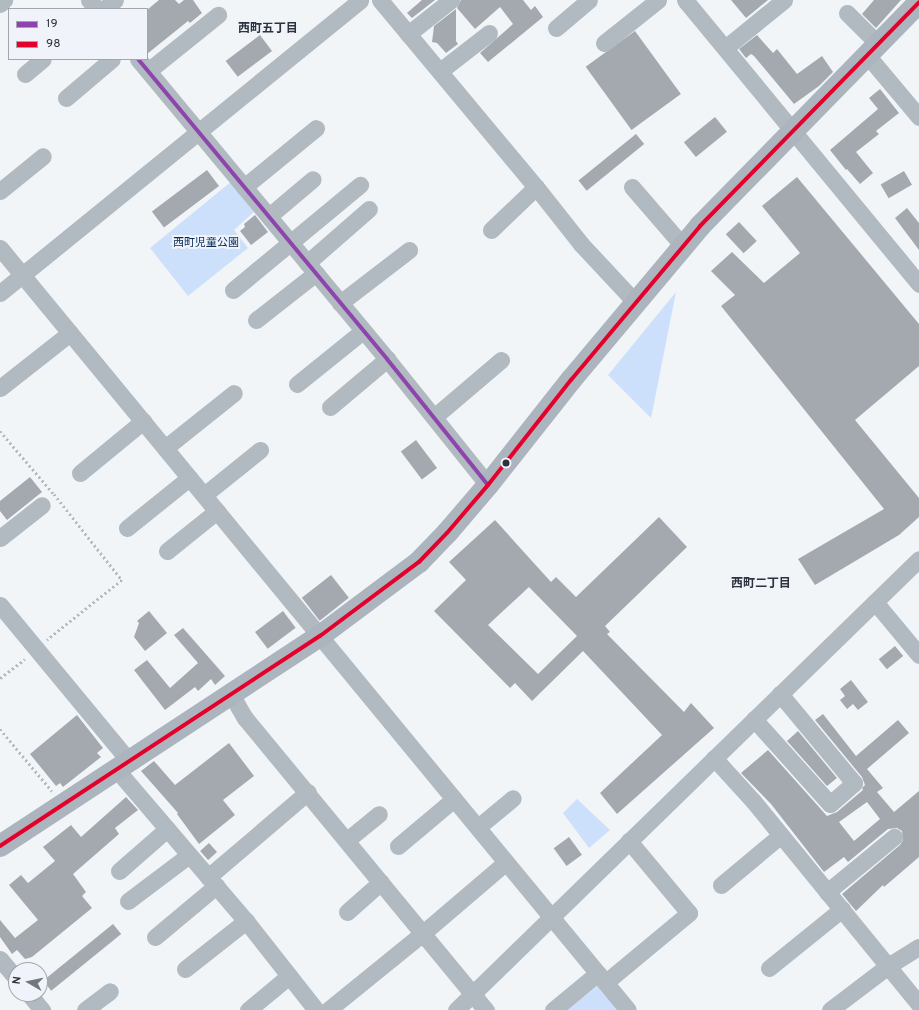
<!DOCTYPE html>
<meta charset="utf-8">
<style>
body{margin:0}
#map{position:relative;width:919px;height:1010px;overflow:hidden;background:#f2f5f8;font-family:Overpass,"Noto Sans JP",sans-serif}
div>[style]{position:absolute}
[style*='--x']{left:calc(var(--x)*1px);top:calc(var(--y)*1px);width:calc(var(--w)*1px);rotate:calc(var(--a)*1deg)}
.green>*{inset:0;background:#cce0fb}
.building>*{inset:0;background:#a4a9af;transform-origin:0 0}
.path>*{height:2.5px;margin-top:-1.25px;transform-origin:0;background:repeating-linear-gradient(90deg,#b4b9bf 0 2px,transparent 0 5px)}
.minor>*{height:17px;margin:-8.5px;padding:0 8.5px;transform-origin:8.5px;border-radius:8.5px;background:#b1b9c1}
.highway>*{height:22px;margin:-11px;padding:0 11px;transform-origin:11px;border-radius:11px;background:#acb4be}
.bus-1>*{height:4px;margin:-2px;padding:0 2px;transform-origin:2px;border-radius:2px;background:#8e44ad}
.bus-2>*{height:4px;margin:-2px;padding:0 2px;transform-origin:2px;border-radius:2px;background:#e4002b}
.dots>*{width:11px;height:11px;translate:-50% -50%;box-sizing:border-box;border:2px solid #f0f4fa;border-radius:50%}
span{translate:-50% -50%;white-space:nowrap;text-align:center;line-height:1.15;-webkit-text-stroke:4px #f0f4fa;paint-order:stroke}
.park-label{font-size:11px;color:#062a58}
.neighbourhood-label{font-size:12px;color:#2c333d;font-weight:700}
.legend{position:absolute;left:8px;top:8px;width:140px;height:52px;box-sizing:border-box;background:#f0f4fa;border:1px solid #a2a7ae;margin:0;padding:5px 7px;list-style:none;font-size:12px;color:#2c333d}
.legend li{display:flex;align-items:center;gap:8px;height:20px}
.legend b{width:20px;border:1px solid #a2a7ae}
.north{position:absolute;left:8px;top:962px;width:40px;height:40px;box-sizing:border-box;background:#f0f4fa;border:1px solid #a2a7ae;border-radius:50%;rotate:279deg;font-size:11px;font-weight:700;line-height:16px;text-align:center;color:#2c333d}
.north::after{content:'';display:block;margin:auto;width:14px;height:18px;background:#71777e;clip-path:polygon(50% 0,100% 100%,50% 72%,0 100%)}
</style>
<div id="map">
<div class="green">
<i style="clip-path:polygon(232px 181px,255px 211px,234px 230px,248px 248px,188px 296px,150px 248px)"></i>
<i style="clip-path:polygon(676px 292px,651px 418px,608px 375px)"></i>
<i style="clip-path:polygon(577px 799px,610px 830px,589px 848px,563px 813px)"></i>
<i style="clip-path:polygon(600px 984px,621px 1010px,567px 1010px)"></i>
</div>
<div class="building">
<i style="clip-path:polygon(159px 0,175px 0,179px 4px,184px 0,193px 0,202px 13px,190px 23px,188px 21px,147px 54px,147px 10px)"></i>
<i style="clip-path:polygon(422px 0,435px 0,412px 18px,407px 13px)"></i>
<i style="clip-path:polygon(461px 0,523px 0,531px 10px,535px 6px,543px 17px,488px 62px,480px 53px,513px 24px,500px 7px,475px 29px,457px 8px)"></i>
<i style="clip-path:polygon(731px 0,768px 0,746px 18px)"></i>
<i style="clip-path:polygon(874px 0,901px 0,876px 28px,862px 14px)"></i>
<i style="clip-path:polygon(456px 9px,456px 41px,458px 44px,446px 53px,437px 43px,432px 42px,434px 26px)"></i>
<i style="left:635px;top:31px;width:78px;height:61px;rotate:54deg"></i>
<i style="left:260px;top:35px;width:20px;height:43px;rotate:53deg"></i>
<i style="clip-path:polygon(757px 35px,773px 53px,777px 49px,797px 74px,822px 56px,833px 72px,819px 86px,794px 104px,754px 56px,751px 54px,746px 58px,739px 49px)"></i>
<i style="clip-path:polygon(880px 89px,899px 113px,876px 131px,879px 134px,856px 152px,873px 173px,860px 184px,847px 169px,846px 170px,830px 150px,878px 109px,869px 98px)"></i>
<i style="left:715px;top:117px;width:19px;height:40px;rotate:51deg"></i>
<i style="left:636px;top:134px;width:13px;height:74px;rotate:51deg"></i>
<i style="left:207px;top:170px;width:20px;height:69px;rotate:53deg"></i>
<i style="left:904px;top:171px;width:16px;height:27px;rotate:60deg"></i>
<i style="clip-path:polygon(797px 177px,919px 324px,919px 366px,855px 420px,919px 498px,919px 517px,899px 535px,815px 585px,798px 559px,884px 509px,721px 306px,735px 295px,711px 271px,732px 252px,764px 283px,800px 253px,762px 206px)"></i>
<i style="clip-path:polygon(907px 208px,919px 223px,919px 250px,895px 218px)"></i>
<i style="clip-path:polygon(255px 215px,268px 232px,251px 245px,240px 231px,245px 227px,244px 224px)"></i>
<i style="left:739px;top:222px;width:26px;height:18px;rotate:47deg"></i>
<i style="left:416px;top:440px;width:35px;height:19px;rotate:53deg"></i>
<i style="clip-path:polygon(30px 477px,42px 492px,7px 520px,0 511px,0 501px)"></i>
<i style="clip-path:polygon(evenodd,659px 517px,687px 547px,605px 626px,610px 632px,607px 634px,684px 712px,691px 703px,714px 728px,617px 814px,600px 793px,662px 735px,583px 651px,532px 701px,515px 683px,510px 688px,434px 611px,466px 580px,449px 562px,495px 520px,551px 582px,556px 577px,576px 597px,659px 517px,529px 587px,577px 636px,538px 674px,488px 625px,529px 587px)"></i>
<i style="left:331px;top:575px;width:29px;height:37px;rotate:52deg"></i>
<i style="clip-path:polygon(149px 611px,167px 633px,145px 651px,134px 637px,139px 623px,137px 621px)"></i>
<i style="left:283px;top:611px;width:21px;height:35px;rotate:53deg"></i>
<i style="clip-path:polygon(183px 628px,225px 676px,215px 685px,211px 679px,198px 691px,195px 687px,165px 710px,134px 670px,147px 660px,170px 688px,198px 663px,174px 635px)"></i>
<i style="left:895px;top:646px;width:13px;height:21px;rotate:51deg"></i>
<i style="clip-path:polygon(851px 680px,868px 702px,858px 710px,853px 704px,847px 709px,840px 700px,845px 696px,840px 689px)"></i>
<i style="clip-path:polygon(evenodd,823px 714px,856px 756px,898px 720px,909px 733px,867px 769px,883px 788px,877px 792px,894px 812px,919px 791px,919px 857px,884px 887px,883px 885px,856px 911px,842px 894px,900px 845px,903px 840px,902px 831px,897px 828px,888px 829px,848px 862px,844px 857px,824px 872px,771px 804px,741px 773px,768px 750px,827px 816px,837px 812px,863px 790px,862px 788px,865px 785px,862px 777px,815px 720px,823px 714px,867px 802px,880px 819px,854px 841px,839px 822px,867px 802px)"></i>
<i style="clip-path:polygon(77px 715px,103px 748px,97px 753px,101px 757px,63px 787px,60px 783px,56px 786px,30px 754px)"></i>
<i style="clip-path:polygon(798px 731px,837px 778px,827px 786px,787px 741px)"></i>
<i style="clip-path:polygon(229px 743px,254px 776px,223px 800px,235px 815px,199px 844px,177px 814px,178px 813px,141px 771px,154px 761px,175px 785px)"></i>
<i style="clip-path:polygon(126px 797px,138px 810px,115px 828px,119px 834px,73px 874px,86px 892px,82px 896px,92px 908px,32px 957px,25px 959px,17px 950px,12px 954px,0 937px,0 920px,15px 938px,38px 920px,9px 885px,21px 875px,28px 883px,55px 861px,43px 847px,71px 825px,81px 837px)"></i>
<i style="left:569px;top:837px;width:22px;height:19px;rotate:54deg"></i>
<i style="left:209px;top:843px;width:12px;height:12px;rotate:48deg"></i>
<i style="left:113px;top:924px;width:13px;height:90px;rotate:51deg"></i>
</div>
<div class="path">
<i style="--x:0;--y:431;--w:83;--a:49.4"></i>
<i style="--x:54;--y:494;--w:110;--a:51.7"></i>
<i style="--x:122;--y:580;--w:96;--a:141.3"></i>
<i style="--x:0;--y:678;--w:31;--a:-37"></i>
<i style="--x:0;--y:729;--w:81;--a:50"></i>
</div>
<div class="minor">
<i style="--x:89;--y:0;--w:12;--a:48"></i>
<i style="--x:380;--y:0;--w:244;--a:50.2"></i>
<i style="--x:536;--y:187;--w:73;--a:51.7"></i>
<i style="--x:581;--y:244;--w:79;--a:47"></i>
<i style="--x:685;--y:0;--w:368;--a:50.5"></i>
<i style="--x:0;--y:4;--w:6;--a:-45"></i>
<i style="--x:104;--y:9;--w:14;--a:-39"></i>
<i style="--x:847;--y:13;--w:44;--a:45"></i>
<i style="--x:556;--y:28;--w:43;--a:-40.3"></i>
<i style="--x:408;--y:34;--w:55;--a:-38.3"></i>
<i style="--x:604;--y:43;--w:69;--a:-38.5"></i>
<i style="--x:725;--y:48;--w:76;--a:-39.1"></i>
<i style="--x:867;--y:55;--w:81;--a:50"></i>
<i style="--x:138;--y:59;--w:390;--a:50.3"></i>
<i style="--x:387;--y:359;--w:161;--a:51.3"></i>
<i style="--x:148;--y:71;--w:90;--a:-38.7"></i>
<i style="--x:440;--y:71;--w:62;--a:-37.8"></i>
<i style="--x:25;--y:74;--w:23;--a:-40"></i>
<i style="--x:66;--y:98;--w:60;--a:-40.3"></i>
<i style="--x:244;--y:187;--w:93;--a:-39.3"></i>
<i style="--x:632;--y:187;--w:78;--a:49.2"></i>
<i style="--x:0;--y:191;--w:55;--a:-39.1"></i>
<i style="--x:269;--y:216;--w:57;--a:-40.1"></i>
<i style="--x:491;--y:230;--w:62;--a:-43.7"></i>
<i style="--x:0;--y:248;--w:987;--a:50.51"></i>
<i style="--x:307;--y:263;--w:82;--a:-41.1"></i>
<i style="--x:233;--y:290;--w:165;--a:-39.6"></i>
<i style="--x:0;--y:293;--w:464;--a:-39.1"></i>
<i style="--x:340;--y:303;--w:87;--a:-37.5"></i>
<i style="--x:256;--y:320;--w:76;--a:-38.1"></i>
<i style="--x:297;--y:384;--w:85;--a:-38.8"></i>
<i style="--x:0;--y:388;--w:89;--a:-38.2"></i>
<i style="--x:330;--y:407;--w:75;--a:-40.1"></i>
<i style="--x:434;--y:417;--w:88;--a:-40.4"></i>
<i style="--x:165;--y:448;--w:88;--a:-38.6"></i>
<i style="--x:80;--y:473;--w:82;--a:-39.5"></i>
<i style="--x:204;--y:495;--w:72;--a:-38.8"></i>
<i style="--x:127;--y:528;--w:80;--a:-38.9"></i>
<i style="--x:0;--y:538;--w:53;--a:-38.2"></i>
<i style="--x:167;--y:551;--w:64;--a:-38.7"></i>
<i style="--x:875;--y:602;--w:69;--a:50.3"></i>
<i style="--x:0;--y:605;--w:201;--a:50.4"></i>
<i style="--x:231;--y:694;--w:28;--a:60"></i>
<i style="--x:245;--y:718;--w:379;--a:50.5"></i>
<i style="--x:754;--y:719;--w:114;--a:48.2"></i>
<i style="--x:830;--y:804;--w:32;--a:-41"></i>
<i style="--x:854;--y:783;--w:116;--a:-129.7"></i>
<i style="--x:714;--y:758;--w:59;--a:47.7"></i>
<i style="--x:754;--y:802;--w:261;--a:50.8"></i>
<i style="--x:116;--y:769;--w:200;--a:49.5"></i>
<i style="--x:246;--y:921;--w:113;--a:51.8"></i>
<i style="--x:478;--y:827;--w:45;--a:-39.6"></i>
<i style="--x:347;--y:840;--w:41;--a:-39.1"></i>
<i style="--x:398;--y:846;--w:73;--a:-40"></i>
<i style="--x:119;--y:871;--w:64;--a:-41.2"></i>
<i style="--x:208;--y:877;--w:131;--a:-40.4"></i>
<i style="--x:721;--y:885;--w:78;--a:-39.8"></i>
<i style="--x:827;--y:892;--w:87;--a:-39.4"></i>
<i style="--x:128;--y:901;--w:76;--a:-37"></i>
<i style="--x:347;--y:912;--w:45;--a:-41.4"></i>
<i style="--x:155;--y:937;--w:80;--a:-39.9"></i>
<i style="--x:0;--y:959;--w:25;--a:50"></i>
<i style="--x:769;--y:968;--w:94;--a:-38.9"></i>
<i style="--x:185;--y:969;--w:78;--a:-38.2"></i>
<i style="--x:606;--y:982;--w:108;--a:-39.7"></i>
<i style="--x:689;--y:913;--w:94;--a:-129.8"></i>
<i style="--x:29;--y:994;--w:21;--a:51"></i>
<i style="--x:85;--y:1010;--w:31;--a:-37"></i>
<i style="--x:248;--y:1010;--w:53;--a:-39.7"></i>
<i style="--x:328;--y:1010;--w:122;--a:-39"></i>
<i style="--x:423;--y:933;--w:109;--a:-40.5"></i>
<i style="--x:456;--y:1010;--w:646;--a:-44.25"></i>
<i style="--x:553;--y:1010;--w:58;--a:-39.4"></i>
<i style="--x:830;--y:1010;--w:73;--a:-37.2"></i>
<i style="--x:888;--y:966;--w:36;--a:-32"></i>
</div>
<div class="highway">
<i style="--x:0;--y:846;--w:383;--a:-33.3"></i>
<i style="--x:320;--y:636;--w:124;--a:-36.8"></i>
<i style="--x:419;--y:562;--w:40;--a:-46"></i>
<i style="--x:447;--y:533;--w:63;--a:-49.5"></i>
<i style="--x:488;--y:485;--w:134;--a:-51.7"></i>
<i style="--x:571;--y:380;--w:201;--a:-50"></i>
<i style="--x:700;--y:226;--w:313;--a:-45.6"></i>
</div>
<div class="bus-1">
<i style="--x:138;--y:59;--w:390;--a:50.3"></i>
<i style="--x:387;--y:359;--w:161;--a:51.3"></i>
</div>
<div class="bus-2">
<i style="--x:0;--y:846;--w:383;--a:-33.3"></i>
<i style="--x:320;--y:636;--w:124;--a:-36.8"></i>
<i style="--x:419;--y:562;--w:40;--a:-46"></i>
<i style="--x:447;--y:533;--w:63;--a:-49.5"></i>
<i style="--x:488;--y:485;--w:134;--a:-51.7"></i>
<i style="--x:571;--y:380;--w:201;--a:-50"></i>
<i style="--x:700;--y:226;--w:313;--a:-45.6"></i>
</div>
<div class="dots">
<i style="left:506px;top:463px;background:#2c333d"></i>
</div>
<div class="park-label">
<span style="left:206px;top:243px">西町児童公園</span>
</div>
<div class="neighbourhood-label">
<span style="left:268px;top:30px">西町五丁目</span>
<span style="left:761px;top:585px">西町二丁目</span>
</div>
<ul class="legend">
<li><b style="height:5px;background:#8e44ad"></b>19</li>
<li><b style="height:5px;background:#e4002b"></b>98</li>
</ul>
<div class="north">N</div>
</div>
